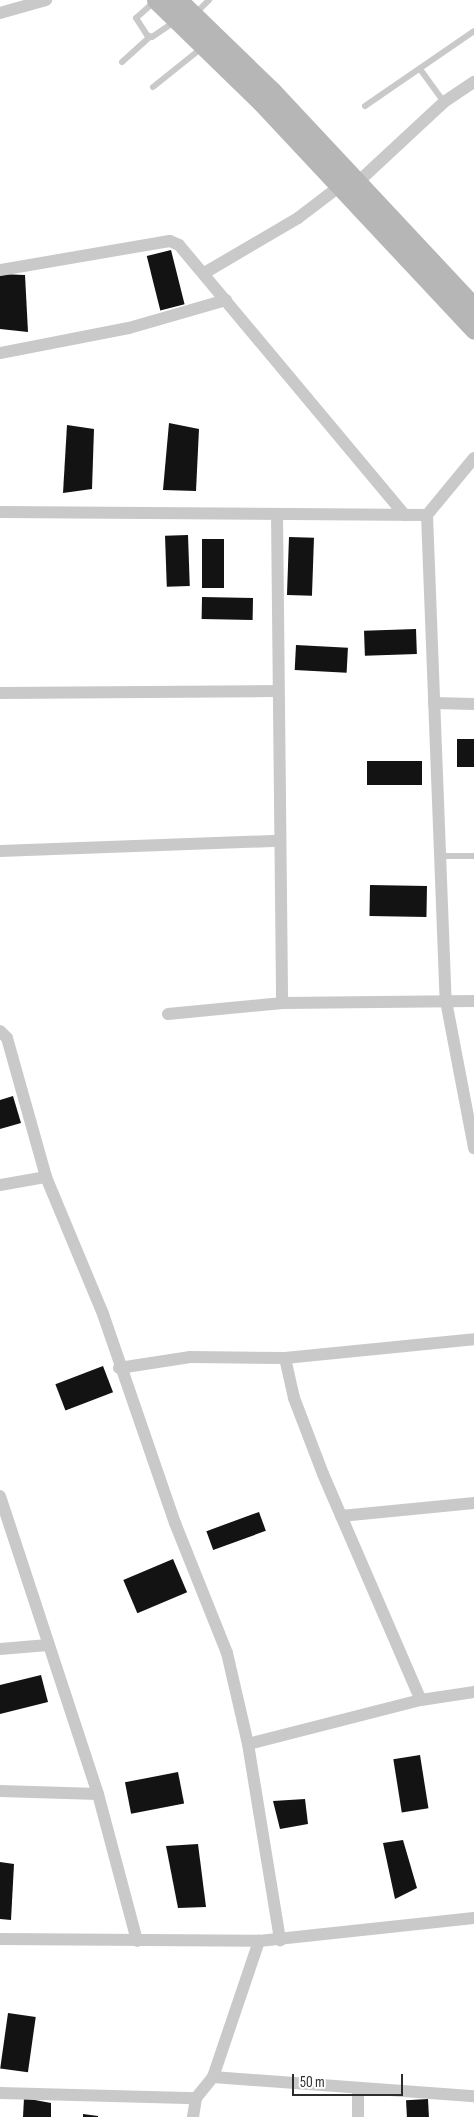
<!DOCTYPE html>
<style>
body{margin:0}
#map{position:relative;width:474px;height:2117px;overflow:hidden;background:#fff;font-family:"Sofia Sans Condensed",sans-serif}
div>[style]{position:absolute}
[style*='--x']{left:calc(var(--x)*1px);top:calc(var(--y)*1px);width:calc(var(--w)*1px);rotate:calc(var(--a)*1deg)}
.building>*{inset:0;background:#131313;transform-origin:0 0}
.lane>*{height:6px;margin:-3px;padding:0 3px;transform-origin:3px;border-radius:3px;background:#c9c9c9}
.street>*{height:12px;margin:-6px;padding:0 6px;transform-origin:6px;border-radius:6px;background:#c9c9c9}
.secondary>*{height:19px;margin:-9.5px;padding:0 9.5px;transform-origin:9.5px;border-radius:9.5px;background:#b6b6b6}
span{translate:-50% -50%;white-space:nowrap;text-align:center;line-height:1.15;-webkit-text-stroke:5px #fff;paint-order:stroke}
.scale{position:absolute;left:292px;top:2074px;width:111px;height:22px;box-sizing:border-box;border:2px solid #2c2c2c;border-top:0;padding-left:6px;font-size:15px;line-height:18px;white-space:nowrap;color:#2c2c2c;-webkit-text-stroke:4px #fff;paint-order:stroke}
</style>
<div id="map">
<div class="building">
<i style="left:171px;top:250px;width:56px;height:25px;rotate:76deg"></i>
<i style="clip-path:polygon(0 274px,25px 275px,28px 332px,0 329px)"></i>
<i style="clip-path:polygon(169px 423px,199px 429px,196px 491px,163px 490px)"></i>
<i style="clip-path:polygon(67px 425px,94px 429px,92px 489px,63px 493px)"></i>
<i style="left:188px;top:535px;width:51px;height:23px;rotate:88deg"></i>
<i style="left:289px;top:537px;width:25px;height:58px;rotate:2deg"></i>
<i style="left:202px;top:539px;width:22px;height:49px"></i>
<i style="left:202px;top:597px;width:51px;height:22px;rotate:1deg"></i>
<i style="left:416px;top:629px;width:25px;height:52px;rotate:88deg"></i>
<i style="left:296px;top:645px;width:52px;height:25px;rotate:3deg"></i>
<i style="left:474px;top:739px;width:28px;height:17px;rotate:90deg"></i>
<i style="left:422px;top:761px;width:24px;height:55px;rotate:90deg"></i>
<i style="left:370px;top:885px;width:57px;height:31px;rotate:1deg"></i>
<i style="clip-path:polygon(13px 1096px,21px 1123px,0 1129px,0 1100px)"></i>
<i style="left:103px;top:1366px;width:28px;height:51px;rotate:69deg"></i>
<i style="left:259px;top:1512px;width:20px;height:56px;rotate:70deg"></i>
<i style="left:173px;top:1559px;width:36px;height:54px;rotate:67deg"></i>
<i style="clip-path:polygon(41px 1675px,48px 1702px,0 1714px,0 1685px)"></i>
<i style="left:420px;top:1755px;width:54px;height:27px;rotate:81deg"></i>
<i style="left:178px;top:1772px;width:32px;height:54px;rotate:79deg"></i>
<i style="clip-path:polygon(305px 1799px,308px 1824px,280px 1829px,273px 1801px)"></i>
<i style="clip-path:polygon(403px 1840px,417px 1888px,395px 1899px,383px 1843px)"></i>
<i style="clip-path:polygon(198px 1844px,206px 1907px,178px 1908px,166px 1846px)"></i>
<i style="clip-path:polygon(0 1862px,14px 1864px,11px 1920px,0 1919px)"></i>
<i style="left:8px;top:2013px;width:28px;height:56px;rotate:8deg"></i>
<i style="clip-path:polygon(24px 2098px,51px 2103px,51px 2117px,23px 2117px)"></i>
<i style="left:428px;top:2099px;width:18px;height:22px;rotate:87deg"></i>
<i style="clip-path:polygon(83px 2114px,98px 2116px,98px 2117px,83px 2117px)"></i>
</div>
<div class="lane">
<i style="--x:154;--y:2;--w:24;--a:138"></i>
<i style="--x:136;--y:18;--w:20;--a:57"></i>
<i style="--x:147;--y:35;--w:5;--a:22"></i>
<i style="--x:152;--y:37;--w:29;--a:-34"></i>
<i style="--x:195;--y:14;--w:20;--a:-45"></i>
<i style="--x:122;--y:62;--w:38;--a:-42"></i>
<i style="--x:420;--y:69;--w:41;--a:54"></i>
<i style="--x:153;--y:87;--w:64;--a:-38.7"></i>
<i style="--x:365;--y:106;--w:132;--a:-34.5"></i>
<i style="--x:440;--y:856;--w:34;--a:0"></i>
</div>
<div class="street">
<i style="--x:0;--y:13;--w:48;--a:-15.8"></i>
<i style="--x:358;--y:182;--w:117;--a:-42.9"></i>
<i style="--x:444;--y:102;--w:36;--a:-34"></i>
<i style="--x:0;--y:270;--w:172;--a:-9.7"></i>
<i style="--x:170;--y:241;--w:10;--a:24"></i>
<i style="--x:179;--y:245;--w:352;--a:50.1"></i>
<i style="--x:206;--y:272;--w:107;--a:-30.4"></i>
<i style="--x:298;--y:218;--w:53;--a:-37.3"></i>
<i style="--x:0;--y:353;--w:131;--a:-11"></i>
<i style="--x:129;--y:328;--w:101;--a:-16.1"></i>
<i style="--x:0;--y:512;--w:427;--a:0.4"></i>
<i style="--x:427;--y:515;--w:74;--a:-50.5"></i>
<i style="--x:277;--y:514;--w:489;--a:89.4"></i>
<i style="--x:427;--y:515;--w:486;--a:87.8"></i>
<i style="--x:446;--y:1001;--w:150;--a:79.2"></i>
<i style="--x:0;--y:693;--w:276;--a:-0.4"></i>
<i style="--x:434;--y:703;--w:40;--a:1.4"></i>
<i style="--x:0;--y:851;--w:279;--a:-2.1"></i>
<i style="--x:168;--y:1014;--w:115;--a:-5.5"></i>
<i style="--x:282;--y:1003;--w:192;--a:-0.6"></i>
<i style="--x:0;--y:1031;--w:10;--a:45"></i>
<i style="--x:7;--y:1038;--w:144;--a:74.3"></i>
<i style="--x:46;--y:1177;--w:148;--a:67.4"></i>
<i style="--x:103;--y:1314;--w:221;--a:71"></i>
<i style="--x:175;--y:1523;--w:140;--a:68.2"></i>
<i style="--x:227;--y:1653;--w:93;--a:77"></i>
<i style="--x:248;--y:1744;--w:199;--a:80.7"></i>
<i style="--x:0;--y:1185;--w:47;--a:-9.9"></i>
<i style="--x:285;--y:1358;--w:41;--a:77.3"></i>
<i style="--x:294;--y:1398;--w:81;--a:69.1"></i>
<i style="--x:323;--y:1474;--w:246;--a:66.6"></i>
<i style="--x:119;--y:1368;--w:72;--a:-8.8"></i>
<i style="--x:190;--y:1357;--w:95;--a:0.6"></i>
<i style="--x:285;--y:1358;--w:190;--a:-5.7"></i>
<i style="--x:0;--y:1496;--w:314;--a:71.8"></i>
<i style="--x:98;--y:1794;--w:152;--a:75.1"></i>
<i style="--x:341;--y:1516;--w:134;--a:-5.6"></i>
<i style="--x:0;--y:1649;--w:48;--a:-4.8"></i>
<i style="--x:248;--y:1744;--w:179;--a:-14.3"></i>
<i style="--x:421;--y:1700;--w:54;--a:-8.6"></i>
<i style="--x:0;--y:1791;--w:98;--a:1.8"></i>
<i style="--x:0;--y:1939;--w:259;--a:0.4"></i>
<i style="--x:259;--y:1941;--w:216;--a:-6.1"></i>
<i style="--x:213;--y:2077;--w:262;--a:4.2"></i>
<i style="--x:358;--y:2090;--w:27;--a:90"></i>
<i style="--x:0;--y:2093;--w:196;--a:1.5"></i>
<i style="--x:193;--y:2117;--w:19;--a:-81"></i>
<i style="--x:196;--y:2098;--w:27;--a:-51"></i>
<i style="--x:213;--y:2077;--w:144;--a:-71.3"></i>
</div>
<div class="secondary">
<i style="--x:156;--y:0;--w:146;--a:44.2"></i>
<i style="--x:261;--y:102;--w:312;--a:46.9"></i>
<i style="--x:178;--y:0;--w:131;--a:44.1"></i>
<i style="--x:272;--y:91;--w:296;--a:46.9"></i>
</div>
<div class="scale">50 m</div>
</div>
